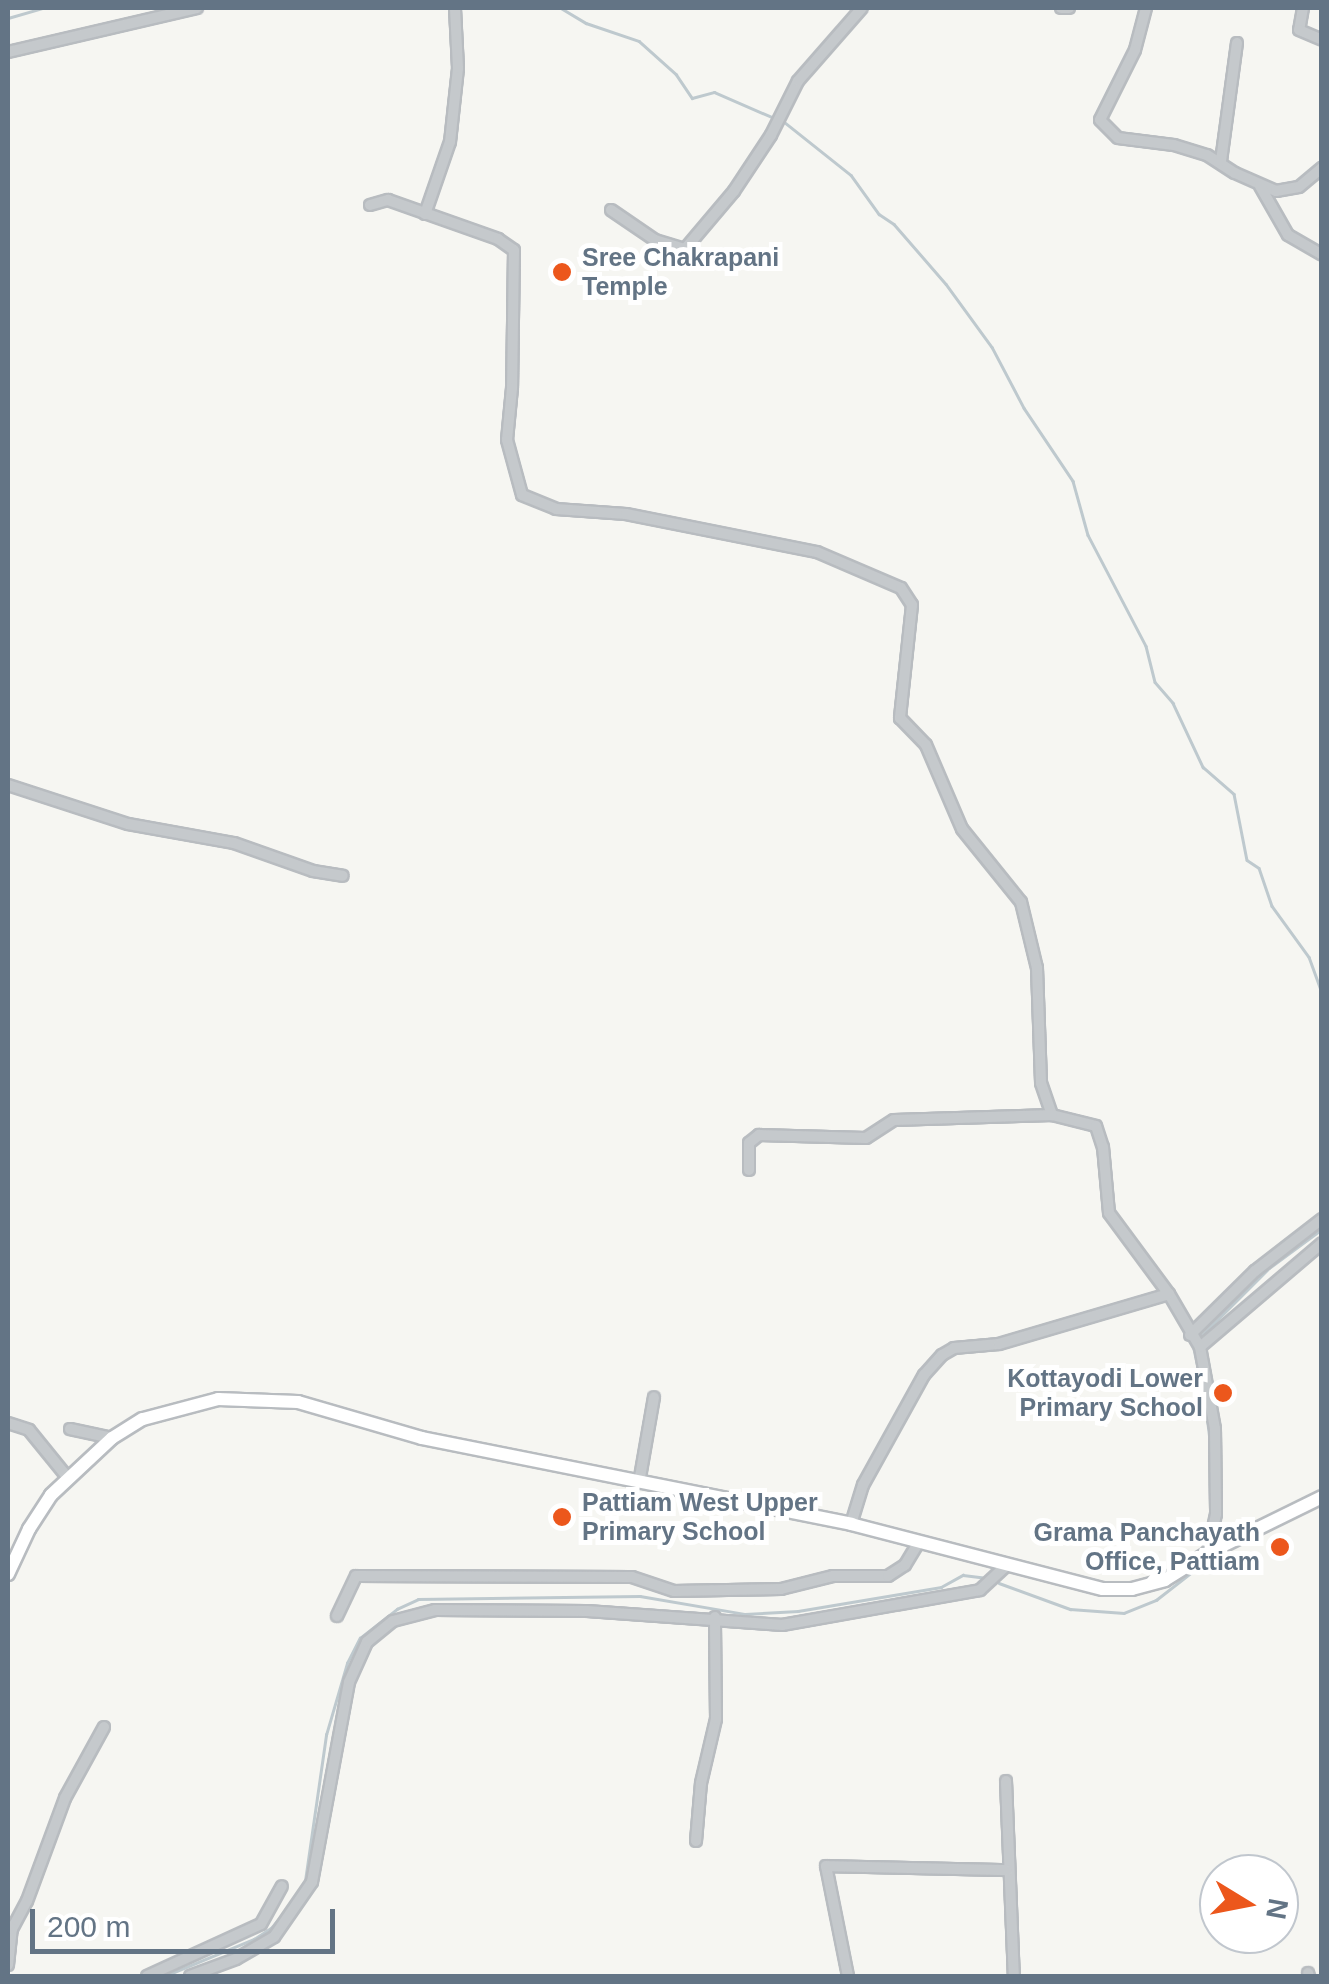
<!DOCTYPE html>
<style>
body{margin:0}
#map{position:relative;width:1329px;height:1984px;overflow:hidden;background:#f6f6f2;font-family:Arial,sans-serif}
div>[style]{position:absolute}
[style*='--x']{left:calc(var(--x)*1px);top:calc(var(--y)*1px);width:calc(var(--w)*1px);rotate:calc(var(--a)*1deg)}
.stream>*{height:2.5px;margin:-1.25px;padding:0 1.25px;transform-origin:1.25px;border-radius:1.25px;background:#bec9ce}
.roads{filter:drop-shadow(2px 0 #b8bcc0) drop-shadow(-2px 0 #b8bcc0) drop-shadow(0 2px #b8bcc0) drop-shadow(0 -2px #b8bcc0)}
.minor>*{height:10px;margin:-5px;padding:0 5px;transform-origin:5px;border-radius:5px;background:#c5c9cc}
.major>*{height:12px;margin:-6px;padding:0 6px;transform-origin:6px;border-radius:6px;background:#fff}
.dots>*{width:28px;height:28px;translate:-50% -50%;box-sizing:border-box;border:5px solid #fff;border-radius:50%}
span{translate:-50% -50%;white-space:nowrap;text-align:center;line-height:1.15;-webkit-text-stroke:10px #fff;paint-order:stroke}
.poi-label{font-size:25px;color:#637485;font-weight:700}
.left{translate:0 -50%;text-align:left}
.right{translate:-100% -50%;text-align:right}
.frame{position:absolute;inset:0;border:10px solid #637485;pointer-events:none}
.north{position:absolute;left:1199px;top:1854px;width:100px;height:100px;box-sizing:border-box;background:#fff;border:2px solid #c1c7ce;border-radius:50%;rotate:100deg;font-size:28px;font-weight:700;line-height:40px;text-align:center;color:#637485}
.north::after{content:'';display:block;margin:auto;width:35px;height:45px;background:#ec571c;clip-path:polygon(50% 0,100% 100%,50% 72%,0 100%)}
.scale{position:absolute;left:30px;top:1909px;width:305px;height:45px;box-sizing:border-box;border:5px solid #637485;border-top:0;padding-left:12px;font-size:30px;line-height:35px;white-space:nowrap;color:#637485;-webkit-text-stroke:8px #fff;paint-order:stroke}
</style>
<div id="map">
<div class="stream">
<i style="--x:561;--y:8;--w:29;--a:31"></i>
<i style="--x:586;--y:23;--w:56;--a:18.8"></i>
<i style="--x:639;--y:41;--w:50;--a:41.7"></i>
<i style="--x:676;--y:74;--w:29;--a:56"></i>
<i style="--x:692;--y:98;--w:23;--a:-15"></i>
<i style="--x:714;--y:92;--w:65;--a:23.4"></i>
<i style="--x:8;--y:18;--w:36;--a:-16"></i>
<i style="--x:783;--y:121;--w:87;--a:38.5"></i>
<i style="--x:851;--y:175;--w:48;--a:54.3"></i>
<i style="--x:879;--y:214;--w:18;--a:34"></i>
<i style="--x:894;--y:224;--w:79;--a:49.1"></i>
<i style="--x:946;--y:284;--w:78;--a:53.9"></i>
<i style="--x:992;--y:347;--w:69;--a:62.3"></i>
<i style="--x:1024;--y:408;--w:88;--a:56.1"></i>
<i style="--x:1073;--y:481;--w:56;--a:74.5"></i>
<i style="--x:1088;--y:535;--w:125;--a:62.4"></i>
<i style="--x:1146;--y:646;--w:37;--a:76"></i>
<i style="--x:1155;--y:682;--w:28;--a:49"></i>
<i style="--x:1173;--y:703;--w:71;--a:64.9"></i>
<i style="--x:1203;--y:767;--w:41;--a:41.1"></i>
<i style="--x:1234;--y:794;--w:67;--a:78.9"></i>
<i style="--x:1247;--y:860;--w:14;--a:34"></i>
<i style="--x:1259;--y:868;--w:40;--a:71.1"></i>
<i style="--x:1272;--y:906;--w:63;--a:54"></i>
<i style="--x:1309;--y:957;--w:38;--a:70"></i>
<i style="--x:1200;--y:1337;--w:98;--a:-45"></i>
<i style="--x:1269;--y:1268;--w:66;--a:-36.3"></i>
<i style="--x:1194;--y:1349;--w:38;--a:78"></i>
<i style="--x:1205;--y:1399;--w:41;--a:83"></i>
<i style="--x:1210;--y:1520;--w:47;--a:-88.8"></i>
<i style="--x:999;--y:1583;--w:76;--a:20.1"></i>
<i style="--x:1070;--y:1609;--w:54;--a:4.2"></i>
<i style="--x:1124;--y:1613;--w:35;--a:-22"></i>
<i style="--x:1156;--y:1600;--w:57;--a:-37.9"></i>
<i style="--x:165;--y:1976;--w:96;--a:-22.6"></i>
<i style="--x:254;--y:1939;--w:20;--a:-33"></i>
<i style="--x:271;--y:1928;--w:31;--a:-50"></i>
<i style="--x:291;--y:1904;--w:27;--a:-59"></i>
<i style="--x:305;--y:1881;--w:148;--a:-81.8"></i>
<i style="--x:326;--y:1735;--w:75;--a:-73.7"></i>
<i style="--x:347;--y:1663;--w:28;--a:-63"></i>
<i style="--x:360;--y:1638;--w:47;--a:-38.1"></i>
<i style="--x:397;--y:1609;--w:23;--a:-25"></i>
<i style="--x:418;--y:1599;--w:222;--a:-0.8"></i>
<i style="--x:640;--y:1596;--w:107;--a:9.7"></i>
<i style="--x:745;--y:1614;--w:53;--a:-3.2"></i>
<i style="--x:798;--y:1611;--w:145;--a:-9.5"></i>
<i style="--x:941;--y:1587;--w:25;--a:-29"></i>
<i style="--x:963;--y:1575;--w:24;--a:7"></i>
</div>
<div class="roads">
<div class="minor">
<i style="--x:1061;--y:8;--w:8;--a:0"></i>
<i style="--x:1146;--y:8;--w:43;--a:104.7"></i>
<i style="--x:1135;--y:50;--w:78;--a:116.6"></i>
<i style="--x:1100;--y:120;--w:25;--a:45"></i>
<i style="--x:1118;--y:138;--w:56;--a:7.1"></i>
<i style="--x:1174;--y:145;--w:34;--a:17"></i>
<i style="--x:1207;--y:155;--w:33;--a:33"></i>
<i style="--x:1235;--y:173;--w:45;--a:23.7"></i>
<i style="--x:1276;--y:191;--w:23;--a:-10"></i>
<i style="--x:1299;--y:187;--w:30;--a:-40"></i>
<i style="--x:1303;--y:8;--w:22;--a:100"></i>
<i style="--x:1299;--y:30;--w:25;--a:23"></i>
<i style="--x:8;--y:52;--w:194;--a:-13.1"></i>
<i style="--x:1221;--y:161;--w:119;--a:-82.3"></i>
<i style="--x:1260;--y:186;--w:56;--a:60.3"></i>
<i style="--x:1288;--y:235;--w:39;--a:30"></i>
<i style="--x:370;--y:205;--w:19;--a:-16"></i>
<i style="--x:388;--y:200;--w:117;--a:19.5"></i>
<i style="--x:498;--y:239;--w:19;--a:35"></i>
<i style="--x:514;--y:250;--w:138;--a:90.8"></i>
<i style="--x:512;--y:388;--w:52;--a:95.5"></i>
<i style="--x:507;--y:440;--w:57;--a:74.7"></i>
<i style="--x:522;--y:495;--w:37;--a:22"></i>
<i style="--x:556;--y:509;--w:70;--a:4.1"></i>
<i style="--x:626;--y:514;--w:195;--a:11.3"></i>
<i style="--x:817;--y:552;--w:91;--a:23.2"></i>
<i style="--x:901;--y:588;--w:20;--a:57"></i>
<i style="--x:912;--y:605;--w:114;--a:96.1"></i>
<i style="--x:900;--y:718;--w:37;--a:46"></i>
<i style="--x:926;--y:745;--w:91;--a:66.8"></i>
<i style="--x:962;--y:829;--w:94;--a:51.1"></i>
<i style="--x:1021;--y:902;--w:68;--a:76.4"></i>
<i style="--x:1037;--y:968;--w:115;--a:88"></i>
<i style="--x:1041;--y:1083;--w:34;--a:71"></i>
<i style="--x:1052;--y:1115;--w:45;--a:14"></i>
<i style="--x:1096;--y:1126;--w:22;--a:72"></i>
<i style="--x:1103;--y:1147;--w:66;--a:84.8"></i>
<i style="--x:1109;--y:1213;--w:101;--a:53.5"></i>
<i style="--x:1169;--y:1294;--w:61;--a:59.7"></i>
<i style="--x:1200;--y:1347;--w:83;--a:79.6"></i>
<i style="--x:1215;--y:1429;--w:85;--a:89.3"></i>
<i style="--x:1216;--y:1514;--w:40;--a:102"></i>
<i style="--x:611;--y:210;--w:53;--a:34.3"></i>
<i style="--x:655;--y:240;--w:31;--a:17"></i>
<i style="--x:685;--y:249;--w:76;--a:-49.8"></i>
<i style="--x:734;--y:191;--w:67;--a:-56.5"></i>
<i style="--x:771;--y:135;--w:60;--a:-63.4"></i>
<i style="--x:798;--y:81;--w:97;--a:-48.8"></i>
<i style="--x:425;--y:214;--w:76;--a:-70.9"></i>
<i style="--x:450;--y:142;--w:74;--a:-83.8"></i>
<i style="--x:458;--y:68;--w:60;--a:-92.9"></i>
<i style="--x:8;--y:785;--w:126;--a:18"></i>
<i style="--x:128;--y:824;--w:108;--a:10.2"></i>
<i style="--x:234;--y:843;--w:84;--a:19.5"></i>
<i style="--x:313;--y:871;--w:30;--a:9"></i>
<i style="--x:749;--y:1170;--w:27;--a:-90"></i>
<i style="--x:749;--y:1143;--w:13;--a:-39"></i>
<i style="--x:759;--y:1135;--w:107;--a:1.6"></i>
<i style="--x:866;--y:1138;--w:33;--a:-33"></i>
<i style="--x:894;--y:1120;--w:158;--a:-1.8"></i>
<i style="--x:1190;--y:1335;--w:91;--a:-44.6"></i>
<i style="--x:1255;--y:1271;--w:85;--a:-37.8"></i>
<i style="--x:1200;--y:1347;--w:160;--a:-40.4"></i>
<i style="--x:8;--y:1423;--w:22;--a:18"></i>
<i style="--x:29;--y:1430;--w:62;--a:50.9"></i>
<i style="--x:70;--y:1429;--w:43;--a:12.1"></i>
<i style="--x:639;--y:1483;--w:87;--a:-80.1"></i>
<i style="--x:851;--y:1524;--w:41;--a:-72.9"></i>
<i style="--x:863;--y:1485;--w:126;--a:-61"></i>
<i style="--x:924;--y:1375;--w:27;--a:-48"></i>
<i style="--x:942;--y:1355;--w:14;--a:-30"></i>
<i style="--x:954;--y:1348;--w:45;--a:-5.1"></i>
<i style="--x:999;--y:1344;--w:177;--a:-16.4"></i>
<i style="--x:337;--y:1616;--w:44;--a:-64.6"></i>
<i style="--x:356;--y:1576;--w:276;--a:0.2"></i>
<i style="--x:632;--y:1577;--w:44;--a:18.4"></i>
<i style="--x:674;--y:1591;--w:107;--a:-1.1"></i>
<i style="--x:781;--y:1589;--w:54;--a:-14"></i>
<i style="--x:833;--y:1576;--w:55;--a:0"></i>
<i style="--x:888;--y:1576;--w:20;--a:-33"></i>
<i style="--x:905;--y:1565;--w:27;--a:-59"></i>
<i style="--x:1006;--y:1781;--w:195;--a:87.7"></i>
<i style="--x:696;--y:1841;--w:58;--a:-85.1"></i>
<i style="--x:701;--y:1783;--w:66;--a:-76.8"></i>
<i style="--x:716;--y:1719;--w:102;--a:-90.6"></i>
<i style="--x:12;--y:1929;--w:32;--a:-62"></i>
<i style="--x:27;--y:1901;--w:110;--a:-69.7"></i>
<i style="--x:65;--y:1798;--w:81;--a:-61.2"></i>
<i style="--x:8;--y:1965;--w:36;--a:-84"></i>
<i style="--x:12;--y:1929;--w:5;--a:-143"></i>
<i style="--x:1308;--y:1973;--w:3;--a:72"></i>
<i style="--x:147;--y:1976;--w:125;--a:-24.5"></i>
<i style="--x:261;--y:1924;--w:43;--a:-61.1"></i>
<i style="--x:190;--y:1976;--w:49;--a:-20.3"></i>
<i style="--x:236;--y:1959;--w:44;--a:-30.1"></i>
<i style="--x:274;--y:1937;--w:67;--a:-55.4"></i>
<i style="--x:312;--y:1882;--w:203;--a:-79.5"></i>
<i style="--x:349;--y:1682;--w:44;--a:-65.8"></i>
<i style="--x:367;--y:1642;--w:33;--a:-39"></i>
<i style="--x:393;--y:1621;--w:43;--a:-14.7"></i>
<i style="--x:435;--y:1610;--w:152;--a:0.4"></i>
<i style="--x:587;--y:1611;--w:196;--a:4.1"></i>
<i style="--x:782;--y:1625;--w:201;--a:-10"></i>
<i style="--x:980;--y:1590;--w:35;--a:-43"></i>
<i style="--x:848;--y:1976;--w:112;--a:-101.3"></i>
<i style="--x:826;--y:1866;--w:181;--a:1.3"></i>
</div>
<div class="major">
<i style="--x:8;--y:1574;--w:50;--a:-65"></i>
<i style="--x:29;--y:1529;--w:40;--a:-57.1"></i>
<i style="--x:51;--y:1495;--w:83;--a:-43.1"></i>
<i style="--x:112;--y:1438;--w:36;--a:-32"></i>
<i style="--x:143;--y:1419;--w:78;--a:-14.9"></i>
<i style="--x:218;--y:1399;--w:80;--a:2.1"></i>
<i style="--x:298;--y:1402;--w:129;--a:16.2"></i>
<i style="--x:422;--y:1438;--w:438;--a:11.3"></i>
<i style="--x:851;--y:1524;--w:260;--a:14.5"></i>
<i style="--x:1103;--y:1589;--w:29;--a:0"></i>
<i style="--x:1132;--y:1589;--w:34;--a:-15"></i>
<i style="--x:1165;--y:1580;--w:51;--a:-32.1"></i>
<i style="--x:1208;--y:1553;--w:127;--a:-26.2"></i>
</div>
</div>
<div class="dots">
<i style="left:562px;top:272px;background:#ec571c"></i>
<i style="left:1223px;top:1393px;background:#ec571c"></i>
<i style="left:562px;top:1517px;background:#ec571c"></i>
<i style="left:1280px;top:1547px;background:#ec571c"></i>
</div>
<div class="poi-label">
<span class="left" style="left:582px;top:272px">Sree Chakrapani<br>Temple</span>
<span class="right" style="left:1203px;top:1393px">Kottayodi Lower<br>Primary School</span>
<span class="left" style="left:582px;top:1517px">Pattiam West Upper<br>Primary School</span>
<span class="right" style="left:1260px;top:1547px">Grama Panchayath<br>Office, Pattiam</span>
</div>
<div class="frame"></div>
<div class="north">N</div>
<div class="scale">200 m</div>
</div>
